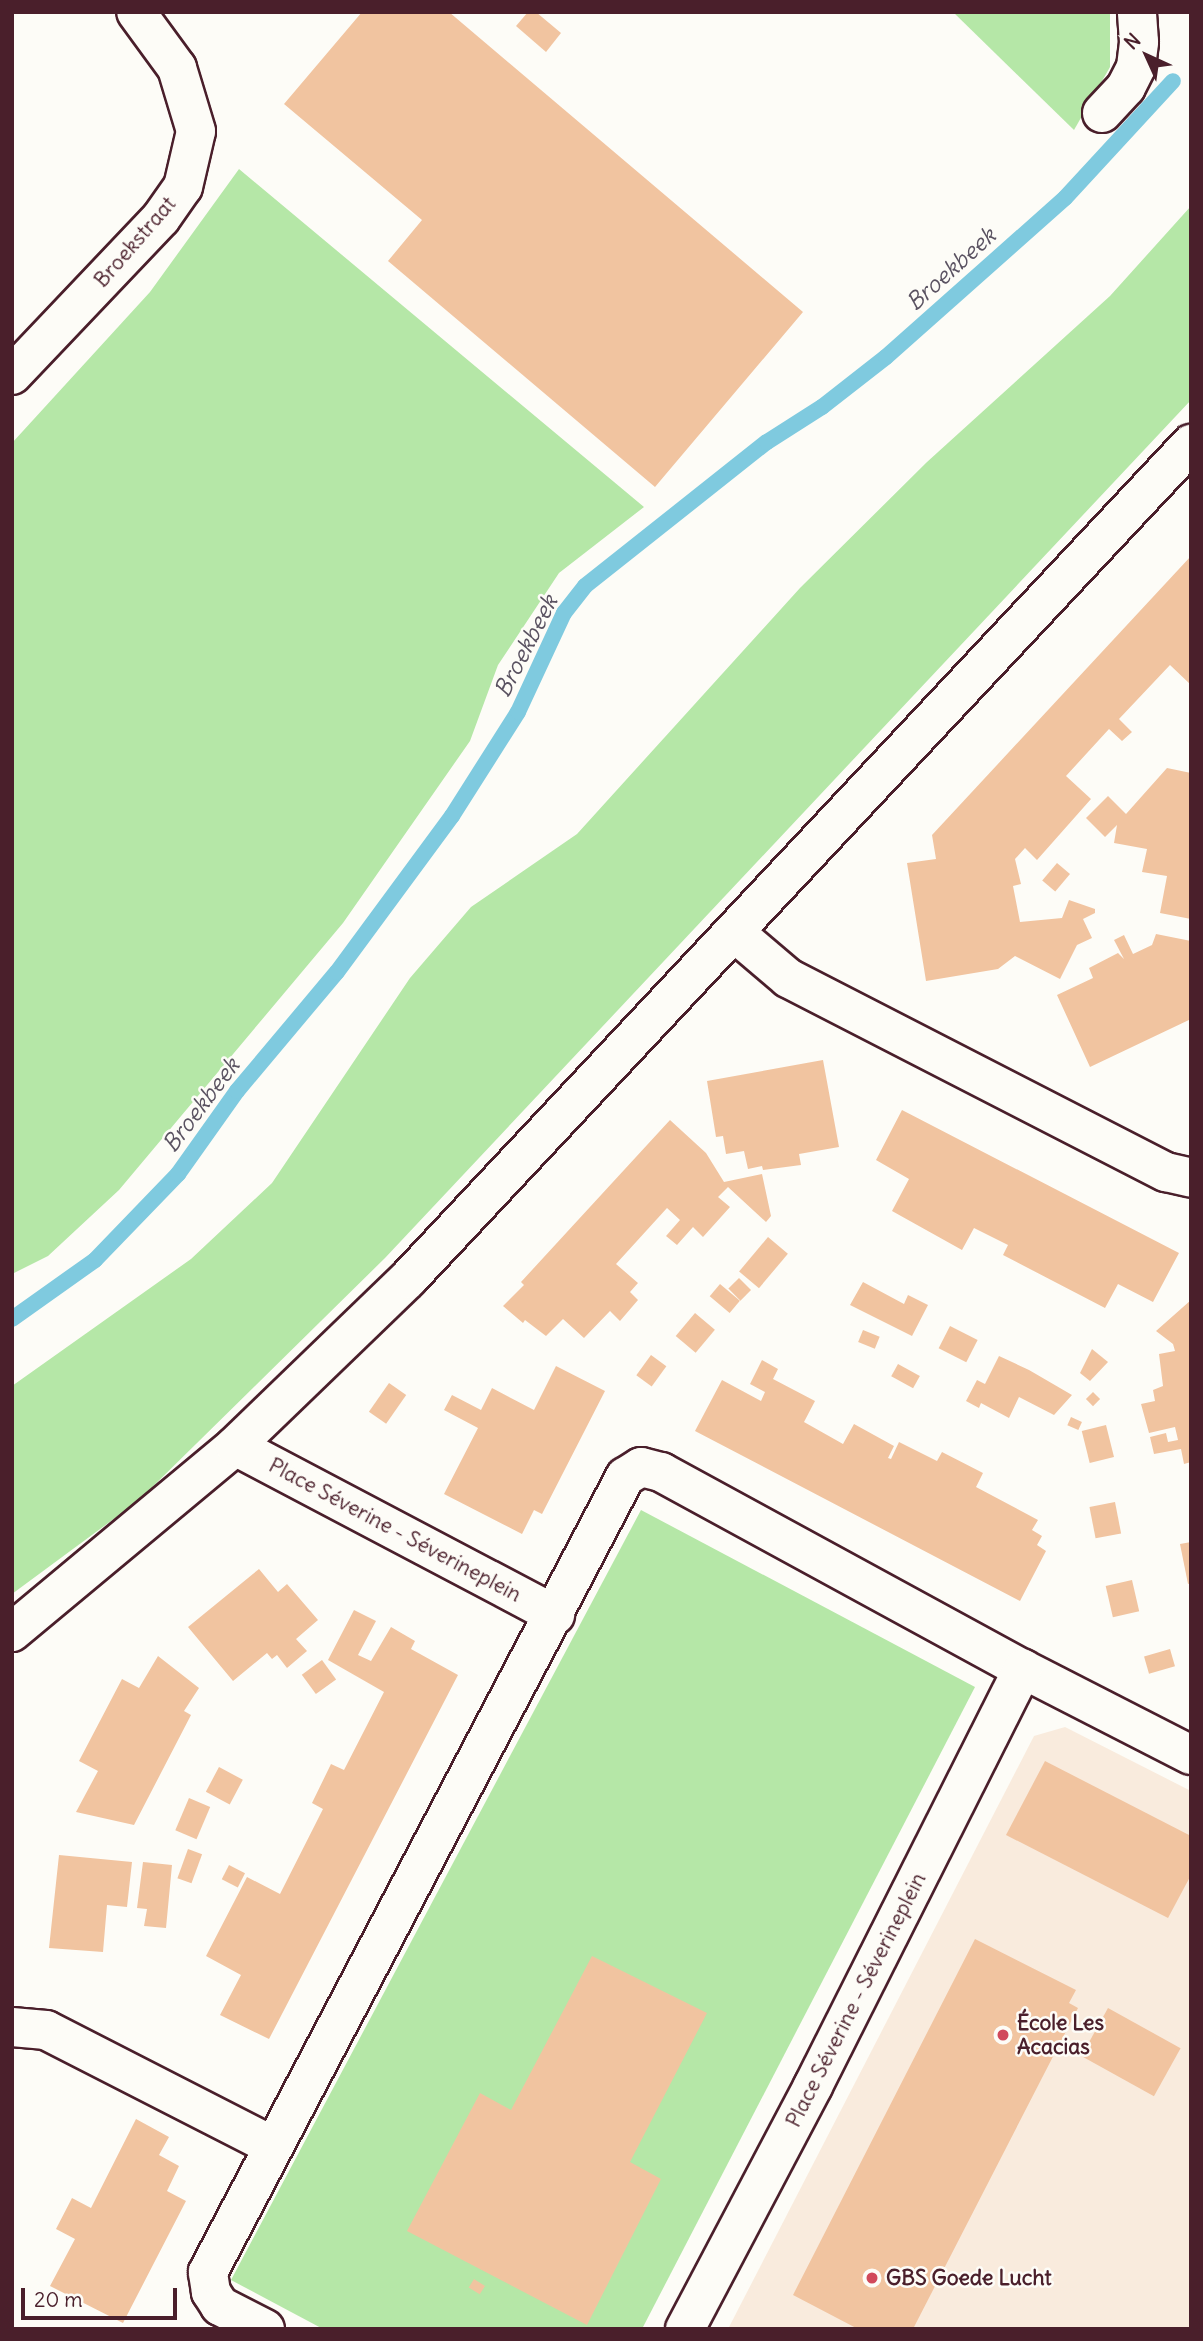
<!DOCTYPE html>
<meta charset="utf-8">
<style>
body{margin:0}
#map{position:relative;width:1203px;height:2341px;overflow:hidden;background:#fdfcf7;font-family:Delius,sans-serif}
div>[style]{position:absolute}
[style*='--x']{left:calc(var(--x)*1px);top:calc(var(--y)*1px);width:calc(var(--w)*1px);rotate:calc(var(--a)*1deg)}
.built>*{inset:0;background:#f9ebdd}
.green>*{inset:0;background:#b5e7a7}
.stream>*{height:16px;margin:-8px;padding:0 8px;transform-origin:8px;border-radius:8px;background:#7fcadf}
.building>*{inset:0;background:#f1c4a0;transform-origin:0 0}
.roads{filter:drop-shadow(2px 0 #4a1f2b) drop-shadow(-2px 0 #4a1f2b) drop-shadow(0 2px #4a1f2b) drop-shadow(0 -2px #4a1f2b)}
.minor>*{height:38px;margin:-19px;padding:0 19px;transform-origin:19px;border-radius:19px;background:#fdfcf7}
.dots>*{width:19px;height:19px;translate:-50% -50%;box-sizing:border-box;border:4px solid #fdfcf7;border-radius:50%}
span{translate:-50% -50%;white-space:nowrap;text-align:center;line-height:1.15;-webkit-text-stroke:5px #fdfcf7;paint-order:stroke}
.street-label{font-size:21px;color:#4a1f2b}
.poi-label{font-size:21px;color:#4a1f2b;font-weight:700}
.left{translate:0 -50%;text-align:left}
.water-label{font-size:23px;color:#5a5261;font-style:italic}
.frame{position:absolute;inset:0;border:14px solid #4a1f2b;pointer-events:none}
.north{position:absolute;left:1112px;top:21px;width:70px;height:70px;-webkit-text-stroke:5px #fdfcf7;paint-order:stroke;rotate:315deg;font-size:19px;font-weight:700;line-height:28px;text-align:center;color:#4a1f2b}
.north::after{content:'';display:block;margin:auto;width:24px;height:32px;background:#4a1f2b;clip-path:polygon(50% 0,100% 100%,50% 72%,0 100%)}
.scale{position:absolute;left:21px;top:2288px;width:156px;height:32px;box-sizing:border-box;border:4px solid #4a1f2b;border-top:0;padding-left:9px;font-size:21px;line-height:24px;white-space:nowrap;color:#4a1f2b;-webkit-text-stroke:5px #fdfcf7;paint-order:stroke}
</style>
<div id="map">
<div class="built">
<i style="clip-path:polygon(1065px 1727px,1191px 1791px,1191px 2329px,728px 2329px,1034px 1736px)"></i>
</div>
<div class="green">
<i style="clip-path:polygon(953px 12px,1110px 12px,1110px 67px,1074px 130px)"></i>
<i style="clip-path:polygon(239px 169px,644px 507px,559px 573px,498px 665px,470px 741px,343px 923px,119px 1190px,48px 1256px,12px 1274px,12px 443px,150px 292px)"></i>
<i style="clip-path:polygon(1191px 206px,1191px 400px,385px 1258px,138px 1501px,12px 1594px,12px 1386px,191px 1259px,272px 1183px,410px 978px,471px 907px,577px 834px,800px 588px,927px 462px,1110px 296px)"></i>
<i style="clip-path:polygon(641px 1510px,975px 1687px,642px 2329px,323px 2329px,231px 2280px)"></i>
</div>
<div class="stream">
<i style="--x:12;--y:1319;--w:102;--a:-35.4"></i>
<i style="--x:95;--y:1260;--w:120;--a:-46"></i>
<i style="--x:178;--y:1174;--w:102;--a:-54.6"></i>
<i style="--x:237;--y:1091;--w:155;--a:-50"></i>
<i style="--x:337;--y:972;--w:194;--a:-53.6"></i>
<i style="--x:452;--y:816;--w:123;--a:-57.6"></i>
<i style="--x:518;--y:712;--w:109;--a:-65.1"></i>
<i style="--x:564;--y:613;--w:34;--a:-52"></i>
<i style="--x:585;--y:586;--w:232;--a:-38.4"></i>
<i style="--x:767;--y:442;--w:65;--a:-32.5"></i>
<i style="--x:822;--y:407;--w:81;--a:-38"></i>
<i style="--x:886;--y:357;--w:239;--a:-41.6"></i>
<i style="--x:1065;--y:198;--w:159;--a:-47.3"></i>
</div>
<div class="building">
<i style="clip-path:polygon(362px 12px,449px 12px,803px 312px,655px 487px,388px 261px,422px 220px,284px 104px)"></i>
<i style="clip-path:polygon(528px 12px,536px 12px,561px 33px,546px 52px,516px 26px)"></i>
<i style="clip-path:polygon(1191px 556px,1191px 685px,1170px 665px,1119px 719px,1132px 732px,1122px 741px,1109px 729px,1066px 776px,1091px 799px,1037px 860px,1025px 848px,1015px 859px,1021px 884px,1013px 886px,1020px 922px,1062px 918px,1069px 900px,1095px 909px,1095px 913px,1083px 919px,1092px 938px,1077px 945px,1060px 979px,1015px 956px,998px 969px,926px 981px,907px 863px,936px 859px,932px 835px)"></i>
<i style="clip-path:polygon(1167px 768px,1191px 773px,1191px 919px,1160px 913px,1167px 876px,1142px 872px,1147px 849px,1114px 843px,1117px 825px,1105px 837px,1086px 818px,1108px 796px,1126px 814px)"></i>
<i style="left:1057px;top:863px;width:17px;height:23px;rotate:40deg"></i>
<i style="clip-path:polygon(1156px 934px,1191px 941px,1191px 1019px,1090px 1067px,1057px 995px,1093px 978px,1089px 968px,1118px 953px,1124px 959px,1114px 940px,1124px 935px,1133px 954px,1152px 945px)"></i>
<i style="clip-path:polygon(823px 1060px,839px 1147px,799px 1154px,801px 1165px,763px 1170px,762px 1166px,748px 1169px,744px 1151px,726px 1154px,723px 1136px,716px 1137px,707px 1081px)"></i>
<i style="clip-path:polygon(902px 1110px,1179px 1253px,1153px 1302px,1118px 1284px,1105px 1308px,1003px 1255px,1008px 1245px,974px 1228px,962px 1250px,892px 1211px,909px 1179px,876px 1160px)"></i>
<i style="clip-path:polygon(670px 1120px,706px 1153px,724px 1182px,762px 1174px,771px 1216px,766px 1222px,728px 1187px,718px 1197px,730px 1207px,703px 1237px,693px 1227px,677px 1245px,666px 1236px,680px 1220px,667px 1208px,616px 1264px,638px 1283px,630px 1292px,638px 1300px,620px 1321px,610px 1311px,584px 1338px,563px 1319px,546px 1336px,525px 1320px,523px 1323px,503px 1306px,524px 1285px,521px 1282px)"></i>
<i style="left:768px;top:1237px;width:26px;height:45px;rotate:40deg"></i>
<i style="left:739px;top:1278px;width:17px;height:15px;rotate:45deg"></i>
<i style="clip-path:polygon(863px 1282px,904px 1304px,908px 1295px,928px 1305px,912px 1336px,850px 1305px)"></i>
<i style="left:720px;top:1284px;width:26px;height:16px;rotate:40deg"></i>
<i style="clip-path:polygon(1191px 1300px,1191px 1462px,1184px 1464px,1181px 1449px,1154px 1454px,1150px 1437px,1166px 1433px,1168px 1442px,1178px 1440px,1175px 1427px,1149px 1433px,1141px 1404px,1155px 1401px,1153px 1390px,1163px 1386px,1159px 1354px,1175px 1351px,1173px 1344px,1156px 1331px)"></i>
<i style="left:695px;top:1313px;width:26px;height:30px;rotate:40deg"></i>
<i style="left:950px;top:1326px;width:31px;height:25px;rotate:27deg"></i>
<i style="left:863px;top:1330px;width:18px;height:13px;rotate:22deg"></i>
<i style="clip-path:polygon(1092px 1349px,1108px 1362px,1090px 1381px,1080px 1373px)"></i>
<i style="left:651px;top:1355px;width:19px;height:25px;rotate:36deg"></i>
<i style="clip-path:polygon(999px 1356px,1029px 1370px,1072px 1395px,1054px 1415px,1019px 1397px,1009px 1418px,981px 1403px,979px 1408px,966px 1401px,977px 1380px,985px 1384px)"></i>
<i style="clip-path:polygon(762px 1360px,778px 1369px,773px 1379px,815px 1401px,804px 1422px,843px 1444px,854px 1424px,894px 1446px,888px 1458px,891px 1459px,899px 1442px,937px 1461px,942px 1452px,983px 1473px,976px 1487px,1038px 1520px,1032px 1530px,1042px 1536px,1037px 1545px,1046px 1551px,1020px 1601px,695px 1431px,722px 1380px,761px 1401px,765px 1392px,750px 1384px)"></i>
<i style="left:898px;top:1364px;width:25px;height:14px;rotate:29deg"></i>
<i style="clip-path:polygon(556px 1366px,605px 1391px,542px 1514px,534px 1510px,522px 1534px,444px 1494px,478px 1428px,444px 1410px,452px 1395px,481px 1410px,492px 1388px,534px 1410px)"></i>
<i style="left:389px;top:1383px;width:21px;height:35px;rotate:35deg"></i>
<i style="left:1093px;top:1392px;width:10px;height:10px;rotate:45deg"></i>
<i style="left:1071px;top:1417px;width:12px;height:9px;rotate:24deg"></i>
<i style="left:1106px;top:1425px;width:33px;height:25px;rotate:76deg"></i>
<i style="left:1115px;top:1502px;width:32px;height:26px;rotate:79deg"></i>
<i style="clip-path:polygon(1191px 1542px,1191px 1583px,1188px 1584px,1180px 1544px)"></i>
<i style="clip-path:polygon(259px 1569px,278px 1592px,287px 1584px,318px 1620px,296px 1639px,307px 1651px,287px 1668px,277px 1655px,272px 1659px,267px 1653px,233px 1681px,188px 1627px)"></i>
<i style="left:1132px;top:1580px;width:32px;height:27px;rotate:77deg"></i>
<i style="clip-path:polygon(354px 1610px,376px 1621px,358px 1655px,371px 1661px,391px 1627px,415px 1641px,411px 1649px,458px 1675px,269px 2039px,220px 2015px,241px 1975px,206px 1956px,247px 1877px,280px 1894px,323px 1809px,312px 1803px,331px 1764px,344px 1770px,384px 1692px,328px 1660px)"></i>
<i style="left:1170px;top:1649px;width:18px;height:27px;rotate:74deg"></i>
<i style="clip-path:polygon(158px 1656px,199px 1688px,184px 1711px,191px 1715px,134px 1825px,76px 1812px,98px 1771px,79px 1761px,122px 1679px,139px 1688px)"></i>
<i style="left:322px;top:1660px;width:24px;height:25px;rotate:54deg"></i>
<i style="clip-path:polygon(1045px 1761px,1191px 1836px,1191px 1875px,1168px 1918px,1006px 1835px)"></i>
<i style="left:219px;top:1767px;width:27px;height:28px;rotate:28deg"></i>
<i style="left:189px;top:1798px;width:23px;height:35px;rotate:23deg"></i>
<i style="left:188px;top:1849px;width:15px;height:31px;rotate:20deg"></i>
<i style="clip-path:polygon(59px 1855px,132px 1862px,127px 1907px,107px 1905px,103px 1952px,49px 1948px)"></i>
<i style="clip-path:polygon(143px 1862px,172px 1865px,166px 1928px,144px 1926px,147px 1909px,137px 1908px)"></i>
<i style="left:229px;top:1865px;width:18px;height:16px;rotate:27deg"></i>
<i style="clip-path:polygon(975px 1939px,1076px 1990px,1069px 2003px,1078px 2008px,913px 2329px,858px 2329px,793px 2295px)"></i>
<i style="clip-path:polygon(592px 1956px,707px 2013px,630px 2162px,661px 2179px,587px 2325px,407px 2231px,480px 2093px,511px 2110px)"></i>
<i style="left:1108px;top:2008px;width:83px;height:55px;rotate:29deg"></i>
<i style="clip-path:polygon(136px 2119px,169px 2137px,159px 2155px,179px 2166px,167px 2191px,186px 2201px,123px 2323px,50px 2286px,75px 2239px,56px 2229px,72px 2198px,91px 2208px)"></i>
<i style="left:474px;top:2279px;width:13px;height:10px;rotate:32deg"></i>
</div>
<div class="roads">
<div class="minor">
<i style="--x:1102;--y:113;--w:35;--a:-47"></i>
<i style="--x:1126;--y:87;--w:22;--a:-63"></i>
<i style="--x:1136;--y:67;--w:25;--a:-83"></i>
<i style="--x:1139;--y:42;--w:30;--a:-94"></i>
<i style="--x:12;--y:375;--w:216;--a:-46.5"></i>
<i style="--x:161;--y:218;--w:38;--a:-55"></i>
<i style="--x:183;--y:187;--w:57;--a:-76.9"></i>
<i style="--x:196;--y:131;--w:66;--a:-106.8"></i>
<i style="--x:177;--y:68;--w:69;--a:-126.2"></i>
<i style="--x:734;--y:932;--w:71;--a:40.4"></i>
<i style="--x:788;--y:978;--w:425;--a:27.2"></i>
<i style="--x:1166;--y:1172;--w:26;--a:13"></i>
<i style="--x:235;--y:1446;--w:362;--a:27.8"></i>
<i style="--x:12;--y:1632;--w:290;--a:-39.8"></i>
<i style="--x:235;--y:1446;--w:240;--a:-44"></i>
<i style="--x:408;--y:1279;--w:1145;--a:-46.84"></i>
<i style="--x:12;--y:2027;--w:34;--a:5"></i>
<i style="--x:46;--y:2030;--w:255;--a:27.1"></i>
<i style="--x:265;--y:2329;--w:51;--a:-152.9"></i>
<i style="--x:220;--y:2306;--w:17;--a:-123"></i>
<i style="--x:211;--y:2292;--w:20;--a:-99"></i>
<i style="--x:208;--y:2272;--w:898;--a:-62.32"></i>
<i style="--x:625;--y:1477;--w:19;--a:-32"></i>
<i style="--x:641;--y:1467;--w:21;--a:14"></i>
<i style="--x:661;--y:1472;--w:412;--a:28.6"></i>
<i style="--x:1023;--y:1669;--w:189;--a:27.1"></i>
<i style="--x:685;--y:2329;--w:275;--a:-62.2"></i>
<i style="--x:813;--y:2086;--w:467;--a:-63.3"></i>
</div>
</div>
<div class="dots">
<i style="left:1003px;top:2035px;background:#d1495b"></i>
<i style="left:872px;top:2278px;background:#d1495b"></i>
</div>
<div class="street-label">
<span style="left:135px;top:242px;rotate:-49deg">Broekstraat</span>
<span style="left:395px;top:1530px;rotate:28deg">Place Séverine - Séverineplein</span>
<span style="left:856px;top:2000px;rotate:-63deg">Place Séverine - Séverineplein</span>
</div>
<div class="poi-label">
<span class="left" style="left:1017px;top:2035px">École Les<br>Acacias</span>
<span class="left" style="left:886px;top:2278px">GBS Goede Lucht</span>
</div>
<div class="water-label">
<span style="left:951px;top:269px;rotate:-42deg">Broekbeek</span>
<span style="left:526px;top:646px;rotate:-63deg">Broekbeek</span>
<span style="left:201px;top:1105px;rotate:-53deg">Broekbeek</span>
</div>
<div class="frame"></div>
<div class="north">N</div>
<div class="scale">20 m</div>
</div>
